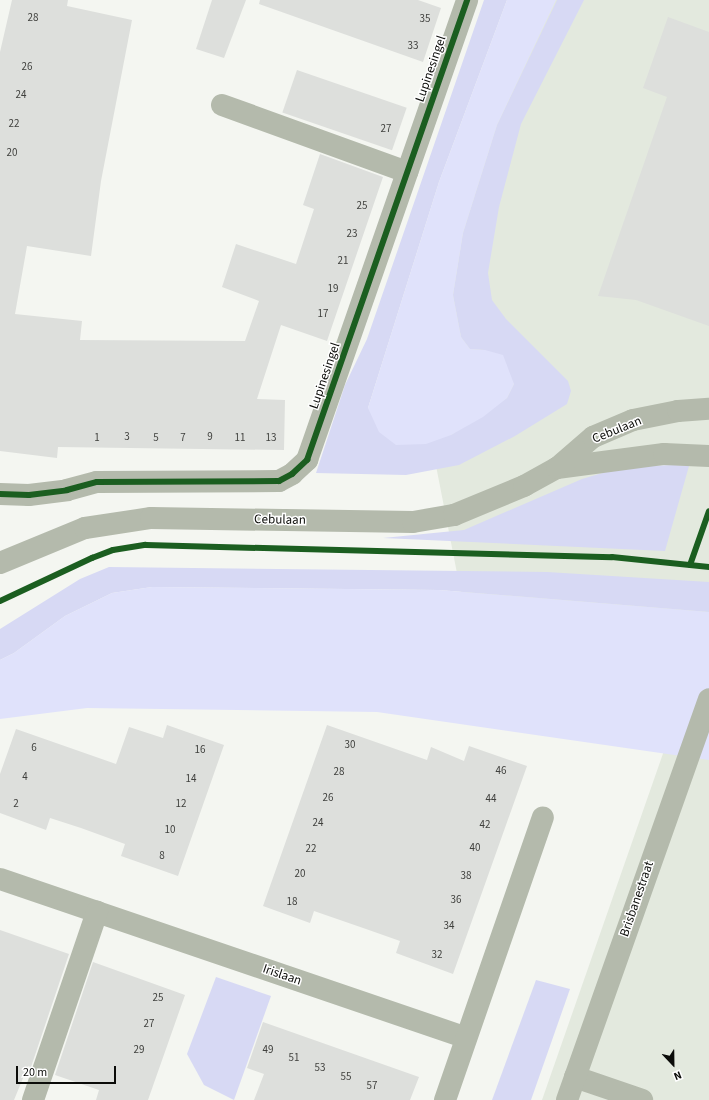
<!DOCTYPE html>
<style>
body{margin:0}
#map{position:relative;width:709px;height:1100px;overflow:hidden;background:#f4f6f1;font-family:"Source Sans 3",sans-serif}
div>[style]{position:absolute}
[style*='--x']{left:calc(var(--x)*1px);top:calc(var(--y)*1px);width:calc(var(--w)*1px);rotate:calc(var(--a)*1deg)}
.built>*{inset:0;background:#e3e9de}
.green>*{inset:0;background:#d7d9f4}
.water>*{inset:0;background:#e0e2fb}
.building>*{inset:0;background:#dddfdc;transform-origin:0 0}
.minor>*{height:22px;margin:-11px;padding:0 11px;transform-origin:11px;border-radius:11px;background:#b4baac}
.cycleway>*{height:6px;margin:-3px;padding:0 3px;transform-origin:3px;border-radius:3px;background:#1b5e20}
span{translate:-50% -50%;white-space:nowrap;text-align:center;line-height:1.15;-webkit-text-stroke:3px #fff;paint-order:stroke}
.number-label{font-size:11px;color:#40413e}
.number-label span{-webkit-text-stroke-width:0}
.street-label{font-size:13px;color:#0b0c09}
.north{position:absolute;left:653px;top:1044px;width:40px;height:40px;-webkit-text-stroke:3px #fff;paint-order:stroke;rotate:158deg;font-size:11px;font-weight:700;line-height:16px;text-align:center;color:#0b0c09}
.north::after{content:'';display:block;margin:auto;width:14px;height:18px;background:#0b0c09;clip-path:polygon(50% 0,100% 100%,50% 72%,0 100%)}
.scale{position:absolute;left:16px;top:1066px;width:100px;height:18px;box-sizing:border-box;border:2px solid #0b0c09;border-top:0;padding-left:5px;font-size:12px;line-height:14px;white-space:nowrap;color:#0b0c09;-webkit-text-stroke:3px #fff;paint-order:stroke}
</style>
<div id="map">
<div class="built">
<i style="clip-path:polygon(521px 0,709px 0,709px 1100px,542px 1100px,681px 702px,472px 650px,421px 389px)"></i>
</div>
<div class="green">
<i style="clip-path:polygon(484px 0,507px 0,439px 182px,368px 408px,451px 435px,507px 398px,514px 384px,485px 350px,470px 349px,461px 337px,453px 295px,463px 233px,497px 125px,557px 0,584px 0,521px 124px,499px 207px,488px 273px,492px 300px,506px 319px,568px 381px,571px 391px,567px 404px,515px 436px,459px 465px,406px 475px,316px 473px,345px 385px,367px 339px)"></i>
<i style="clip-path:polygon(674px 465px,689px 466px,665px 551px,383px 538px,464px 530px,582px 479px,623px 467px)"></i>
<i style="clip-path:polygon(109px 567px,547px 572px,709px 582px,709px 612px,439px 590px,152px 587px,112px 593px,65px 616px,14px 653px,0 660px,0 629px,80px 579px)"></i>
<i style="clip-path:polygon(216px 977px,271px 996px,234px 1100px,204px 1085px,187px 1054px)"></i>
<i style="clip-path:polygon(536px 980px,570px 989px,531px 1100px,492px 1100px)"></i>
</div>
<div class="water">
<i style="clip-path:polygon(507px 0,556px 0,497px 125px,463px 233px,453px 295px,461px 337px,470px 349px,485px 350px,503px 355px,514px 384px,507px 398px,483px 417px,451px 435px,426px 444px,396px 445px,379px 432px,368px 408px,439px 182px)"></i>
<i style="clip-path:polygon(152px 587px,439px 590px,709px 612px,709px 760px,377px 712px,87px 708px,0 719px,0 660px,14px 653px,65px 616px,112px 593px)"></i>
</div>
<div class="building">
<i style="clip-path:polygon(12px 0,68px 0,67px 6px,132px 20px,101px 181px,91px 256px,27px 246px,15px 314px,82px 321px,80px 340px,245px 341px,259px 301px,222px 287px,236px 244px,296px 264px,314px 209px,303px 205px,320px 154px,383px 177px,327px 341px,281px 325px,257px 399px,285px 400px,284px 450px,58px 447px,57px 458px,0 451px,0 52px)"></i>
<i style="clip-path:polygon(212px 0,246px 0,224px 58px,196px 49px)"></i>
<i style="clip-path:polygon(260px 0,418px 0,441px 8px,423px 62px,259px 4px)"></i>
<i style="clip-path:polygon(668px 17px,709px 32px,709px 326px,636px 300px,598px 296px,667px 97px,643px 88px)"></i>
<i style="left:297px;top:70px;width:116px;height:45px;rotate:19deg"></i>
<i style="clip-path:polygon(167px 725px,224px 745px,178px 876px,121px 856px,125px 844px,81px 828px,50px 818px,46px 830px,0 813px,0 774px,16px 729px,116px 764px,129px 727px,163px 738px)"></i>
<i style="clip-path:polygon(327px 725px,427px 760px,431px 747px,464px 761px,469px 746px,527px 766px,453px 974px,396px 953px,400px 941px,366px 929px,314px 911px,310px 923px,263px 906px)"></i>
<i style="clip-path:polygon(0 930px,69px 954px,31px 1067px,28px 1066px,14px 1100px,0 1100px)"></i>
<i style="clip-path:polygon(93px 962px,185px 995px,148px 1100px,96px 1100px,99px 1090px,55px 1075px)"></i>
<i style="clip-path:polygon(263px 1022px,419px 1077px,410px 1100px,254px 1100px,264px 1074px,247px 1068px)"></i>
</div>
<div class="minor">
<i style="--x:222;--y:105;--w:197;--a:19.9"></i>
<i style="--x:557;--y:468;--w:108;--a:-7.5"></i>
<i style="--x:664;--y:454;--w:45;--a:2.5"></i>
<i style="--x:0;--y:494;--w:29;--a:2"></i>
<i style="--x:29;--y:495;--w:38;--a:-7"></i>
<i style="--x:67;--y:490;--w:31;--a:-15"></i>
<i style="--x:97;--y:482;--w:182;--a:-0.3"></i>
<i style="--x:279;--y:481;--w:15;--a:-28"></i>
<i style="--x:292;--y:474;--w:21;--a:-43"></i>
<i style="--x:307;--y:460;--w:487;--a:-70.8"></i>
<i style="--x:0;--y:563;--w:92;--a:-22.4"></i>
<i style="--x:85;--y:528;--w:67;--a:-8.6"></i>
<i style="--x:151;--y:518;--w:262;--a:0.9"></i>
<i style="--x:413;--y:522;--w:42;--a:-9.7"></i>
<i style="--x:454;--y:515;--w:76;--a:-22.5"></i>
<i style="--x:524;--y:486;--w:38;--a:-29"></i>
<i style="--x:557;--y:468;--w:48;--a:-40.7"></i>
<i style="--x:593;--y:437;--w:43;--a:-23"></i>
<i style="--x:633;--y:420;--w:46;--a:-11.3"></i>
<i style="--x:678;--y:411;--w:31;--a:-4"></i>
<i style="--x:0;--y:879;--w:492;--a:18.8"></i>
<i style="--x:575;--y:1077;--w:71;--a:18.9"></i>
<i style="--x:33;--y:1100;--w:199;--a:-71.2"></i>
<i style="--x:445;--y:1100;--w:299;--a:-70.9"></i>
<i style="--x:567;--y:1100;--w:425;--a:-70.5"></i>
</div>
<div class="cycleway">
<i style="--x:0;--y:494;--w:29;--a:2"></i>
<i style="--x:29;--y:495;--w:38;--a:-7"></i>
<i style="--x:67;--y:490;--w:31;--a:-15"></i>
<i style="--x:97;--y:482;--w:182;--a:-0.3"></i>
<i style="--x:279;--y:481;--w:15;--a:-28"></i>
<i style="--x:292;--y:474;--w:21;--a:-43"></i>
<i style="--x:307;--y:460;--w:487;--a:-70.8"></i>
<i style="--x:690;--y:565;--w:57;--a:-70.6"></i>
<i style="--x:0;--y:601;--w:102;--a:-25.1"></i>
<i style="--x:92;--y:558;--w:22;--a:-21"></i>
<i style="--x:113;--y:550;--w:33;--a:-9"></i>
<i style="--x:146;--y:545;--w:466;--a:1.5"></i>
<i style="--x:612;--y:557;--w:98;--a:5.9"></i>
</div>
<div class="number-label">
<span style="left:33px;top:18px">28</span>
<span style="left:425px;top:19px">35</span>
<span style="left:413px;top:46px">33</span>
<span style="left:27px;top:67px">26</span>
<span style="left:21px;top:95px">24</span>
<span style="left:14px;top:124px">22</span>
<span style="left:386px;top:129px">27</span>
<span style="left:12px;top:153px">20</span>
<span style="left:362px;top:206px">25</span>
<span style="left:352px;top:234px">23</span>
<span style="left:343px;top:261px">21</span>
<span style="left:333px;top:289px">19</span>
<span style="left:323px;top:314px">17</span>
<span style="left:127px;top:437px">3</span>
<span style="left:210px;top:437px">9</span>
<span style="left:97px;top:438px">1</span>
<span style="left:156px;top:438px">5</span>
<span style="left:183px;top:438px">7</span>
<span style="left:240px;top:438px">11</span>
<span style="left:271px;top:438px">13</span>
<span style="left:350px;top:745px">30</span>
<span style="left:34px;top:748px">6</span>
<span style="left:200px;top:750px">16</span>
<span style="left:501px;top:771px">46</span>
<span style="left:339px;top:772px">28</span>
<span style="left:25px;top:777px">4</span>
<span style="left:191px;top:779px">14</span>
<span style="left:328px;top:798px">26</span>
<span style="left:491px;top:799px">44</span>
<span style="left:16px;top:804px">2</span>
<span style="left:181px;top:804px">12</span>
<span style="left:318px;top:823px">24</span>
<span style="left:485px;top:825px">42</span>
<span style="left:170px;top:830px">10</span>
<span style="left:475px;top:848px">40</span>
<span style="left:311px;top:849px">22</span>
<span style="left:162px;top:856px">8</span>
<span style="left:300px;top:874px">20</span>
<span style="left:466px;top:876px">38</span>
<span style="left:456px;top:900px">36</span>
<span style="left:292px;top:902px">18</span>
<span style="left:449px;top:926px">34</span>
<span style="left:437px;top:955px">32</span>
<span style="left:158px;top:998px">25</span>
<span style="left:149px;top:1024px">27</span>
<span style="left:139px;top:1050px">29</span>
<span style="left:268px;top:1050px">49</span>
<span style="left:294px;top:1058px">51</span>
<span style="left:320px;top:1068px">53</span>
<span style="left:346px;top:1077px">55</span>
<span style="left:372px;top:1086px">57</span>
</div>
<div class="street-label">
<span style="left:431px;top:69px;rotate:-71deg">Lupinesingel</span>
<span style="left:325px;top:376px;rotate:-71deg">Lupinesingel</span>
<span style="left:617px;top:430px;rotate:-22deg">Cebulaan</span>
<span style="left:280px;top:520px;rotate:1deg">Cebulaan</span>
<span style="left:637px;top:899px;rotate:-71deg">Brisbanestraat</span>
<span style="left:282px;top:975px;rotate:19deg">Irislaan</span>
</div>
<div class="north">N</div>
<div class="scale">20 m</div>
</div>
